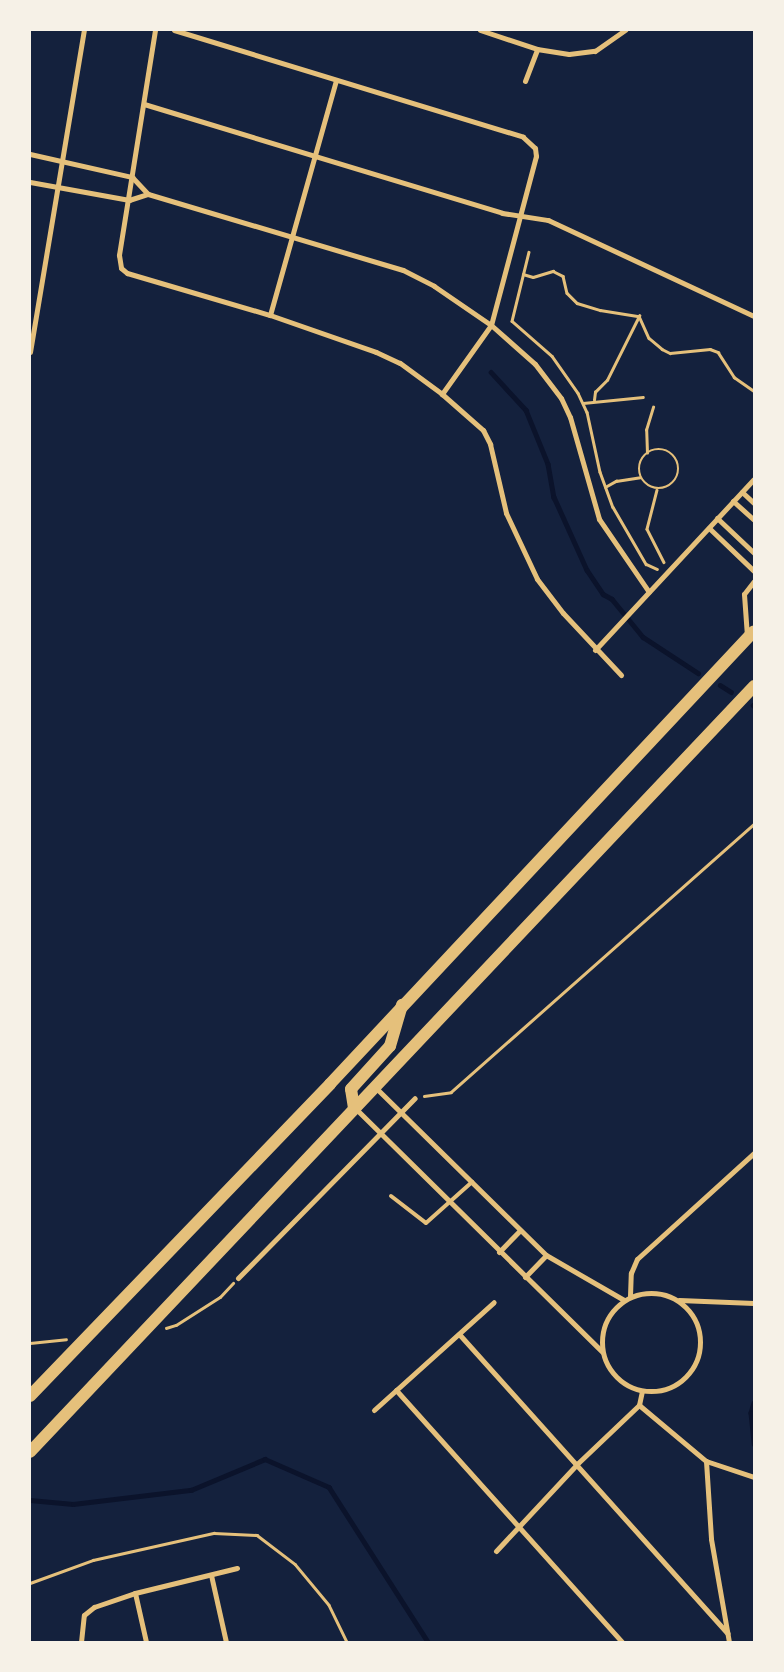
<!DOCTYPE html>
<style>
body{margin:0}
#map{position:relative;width:784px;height:1672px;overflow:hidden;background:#14213d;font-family:Helvetica,sans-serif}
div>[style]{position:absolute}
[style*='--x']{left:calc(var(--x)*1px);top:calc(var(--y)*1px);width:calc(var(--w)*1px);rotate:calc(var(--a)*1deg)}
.stream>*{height:4.5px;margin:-2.25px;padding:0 2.25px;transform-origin:2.25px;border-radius:2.25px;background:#0b132b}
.path>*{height:2.5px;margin:-1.25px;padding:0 1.25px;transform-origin:1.25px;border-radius:1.25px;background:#e5c07b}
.path>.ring{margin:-1.25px;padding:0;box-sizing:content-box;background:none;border:2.5px solid #e5c07b;border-radius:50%}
.service>*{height:4px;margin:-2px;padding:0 2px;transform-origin:2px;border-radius:2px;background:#e5c07b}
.minor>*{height:5px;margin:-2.5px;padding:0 2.5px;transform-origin:2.5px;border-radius:2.5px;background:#e5c07b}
.minor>.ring{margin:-2.5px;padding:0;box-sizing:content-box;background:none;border:5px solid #e5c07b;border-radius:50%}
.primary>*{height:12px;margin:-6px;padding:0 6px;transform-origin:6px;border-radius:6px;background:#e5c07b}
span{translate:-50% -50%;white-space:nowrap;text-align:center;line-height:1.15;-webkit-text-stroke:5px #f6f1e7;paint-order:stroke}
.frame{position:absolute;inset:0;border:31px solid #f6f1e7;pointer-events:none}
</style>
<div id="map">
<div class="stream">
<i style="--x:491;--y:372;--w:52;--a:47.4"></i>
<i style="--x:526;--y:410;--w:58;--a:67.8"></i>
<i style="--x:548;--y:464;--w:34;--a:80"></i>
<i style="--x:554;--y:497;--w:80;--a:65.7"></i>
<i style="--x:587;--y:570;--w:29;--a:56"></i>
<i style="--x:603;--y:594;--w:10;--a:29"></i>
<i style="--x:612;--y:599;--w:49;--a:50.8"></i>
<i style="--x:643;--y:637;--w:66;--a:33.2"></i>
<i style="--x:720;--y:685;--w:13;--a:32"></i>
<i style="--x:753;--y:705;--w:1;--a:45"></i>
<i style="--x:754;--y:1403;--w:10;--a:107"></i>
<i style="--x:751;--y:1413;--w:31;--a:84"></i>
<i style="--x:30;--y:1500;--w:43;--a:5.3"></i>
<i style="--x:73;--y:1504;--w:119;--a:-6.8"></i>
<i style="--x:191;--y:1490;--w:80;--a:-22.7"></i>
<i style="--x:265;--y:1459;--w:70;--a:23.6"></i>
<i style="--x:329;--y:1487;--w:184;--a:57.4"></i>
</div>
<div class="path">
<i style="--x:529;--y:252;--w:71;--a:103.8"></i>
<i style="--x:512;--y:321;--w:53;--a:41.2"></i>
<i style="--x:552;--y:356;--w:45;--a:54.9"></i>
<i style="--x:578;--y:393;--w:21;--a:65"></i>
<i style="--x:587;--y:412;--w:61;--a:77.8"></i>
<i style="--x:600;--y:472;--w:37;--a:70"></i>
<i style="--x:613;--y:507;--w:66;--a:59.9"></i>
<i style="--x:646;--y:564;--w:12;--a:24"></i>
<i style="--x:523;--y:274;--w:10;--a:17"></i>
<i style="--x:533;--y:277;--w:21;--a:-17"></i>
<i style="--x:553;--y:271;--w:11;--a:27"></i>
<i style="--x:563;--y:276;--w:17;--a:77"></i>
<i style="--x:567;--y:293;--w:14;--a:45"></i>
<i style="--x:577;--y:303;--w:24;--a:17"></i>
<i style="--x:600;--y:310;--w:39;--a:9"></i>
<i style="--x:639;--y:316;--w:24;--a:66"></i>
<i style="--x:649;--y:338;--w:17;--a:40"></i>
<i style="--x:662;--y:349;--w:9;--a:27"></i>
<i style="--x:670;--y:353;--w:40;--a:-5.7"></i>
<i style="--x:710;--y:349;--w:9;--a:21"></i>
<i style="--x:718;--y:352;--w:30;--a:57"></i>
<i style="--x:734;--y:377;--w:24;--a:35"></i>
<i style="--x:594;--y:400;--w:8;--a:-83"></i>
<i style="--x:595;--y:392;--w:17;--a:-45"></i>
<i style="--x:607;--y:380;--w:72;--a:-63.4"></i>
<i style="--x:583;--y:403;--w:60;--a:-5.7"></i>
<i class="ring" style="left:639px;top:449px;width:37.5px;height:37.5px"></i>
<i style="--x:647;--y:453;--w:23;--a:-92"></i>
<i style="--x:646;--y:430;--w:24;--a:-73"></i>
<i style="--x:605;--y:487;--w:13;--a:-29"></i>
<i style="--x:616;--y:481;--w:24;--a:-9"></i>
<i style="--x:657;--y:490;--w:40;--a:104.4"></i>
<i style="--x:647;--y:529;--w:37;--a:63"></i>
<i style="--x:424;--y:1096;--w:27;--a:-8"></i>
<i style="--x:451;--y:1092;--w:405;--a:-41.5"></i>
<i style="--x:166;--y:1328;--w:10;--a:-17"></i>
<i style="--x:176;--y:1325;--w:52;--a:-32.5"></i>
<i style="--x:220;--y:1297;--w:19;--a:-47"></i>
<i style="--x:30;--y:1343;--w:36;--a:-6"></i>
<i style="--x:30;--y:1583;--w:67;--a:-20.1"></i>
<i style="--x:93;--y:1560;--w:124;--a:-12.6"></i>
<i style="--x:214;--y:1533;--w:43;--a:2.7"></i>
<i style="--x:257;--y:1535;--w:48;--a:37.3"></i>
<i style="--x:295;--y:1564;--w:53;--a:50.3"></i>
<i style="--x:329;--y:1605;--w:41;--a:64.1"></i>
</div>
<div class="service">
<i style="--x:391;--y:1196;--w:44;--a:37.6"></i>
<i style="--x:426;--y:1223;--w:62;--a:-41.7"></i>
</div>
<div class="minor">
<i style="--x:155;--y:30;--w:228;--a:99.1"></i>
<i style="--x:119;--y:255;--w:13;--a:81"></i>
<i style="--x:121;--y:268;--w:8;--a:40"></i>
<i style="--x:127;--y:273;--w:149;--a:16.4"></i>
<i style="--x:270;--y:315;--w:112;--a:19.2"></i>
<i style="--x:376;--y:352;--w:26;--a:25"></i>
<i style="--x:400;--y:363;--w:52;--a:36.4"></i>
<i style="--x:442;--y:394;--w:55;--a:41.3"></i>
<i style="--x:483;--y:430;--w:16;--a:63"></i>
<i style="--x:490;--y:444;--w:71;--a:76.9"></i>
<i style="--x:506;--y:513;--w:73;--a:64.8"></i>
<i style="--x:537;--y:579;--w:43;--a:52.6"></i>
<i style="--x:563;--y:613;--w:85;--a:46.9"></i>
<i style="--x:174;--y:30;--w:365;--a:17"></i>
<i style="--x:523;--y:137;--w:16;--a:43"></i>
<i style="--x:535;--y:148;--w:8;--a:83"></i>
<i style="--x:536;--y:156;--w:175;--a:104.9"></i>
<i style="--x:491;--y:325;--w:85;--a:125.4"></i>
<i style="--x:480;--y:30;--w:60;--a:18.4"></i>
<i style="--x:537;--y:49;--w:32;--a:9"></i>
<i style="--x:569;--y:54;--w:26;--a:-7"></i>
<i style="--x:595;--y:51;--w:37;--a:-35"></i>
<i style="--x:525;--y:81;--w:34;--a:-69"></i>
<i style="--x:144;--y:104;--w:374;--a:16.9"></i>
<i style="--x:502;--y:213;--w:47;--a:8.7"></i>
<i style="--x:548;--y:220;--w:227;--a:25"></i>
<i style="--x:30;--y:154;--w:105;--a:12.7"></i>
<i style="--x:132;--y:177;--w:23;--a:47"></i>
<i style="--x:148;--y:194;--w:266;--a:16.6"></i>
<i style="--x:403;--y:270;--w:35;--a:27"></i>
<i style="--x:434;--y:286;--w:69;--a:34.4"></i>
<i style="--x:491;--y:325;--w:59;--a:41.6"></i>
<i style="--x:535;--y:364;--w:43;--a:52.6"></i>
<i style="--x:561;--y:398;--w:21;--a:65"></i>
<i style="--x:570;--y:417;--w:106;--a:74.1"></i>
<i style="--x:599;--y:519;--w:88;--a:55.6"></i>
<i style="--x:30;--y:182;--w:101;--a:10.3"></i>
<i style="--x:129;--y:200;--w:20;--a:-18"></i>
<i style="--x:270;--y:315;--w:244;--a:-74.3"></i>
<i style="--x:30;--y:352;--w:326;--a:-80.5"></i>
<i style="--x:742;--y:492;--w:16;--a:43"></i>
<i style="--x:733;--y:501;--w:28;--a:42"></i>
<i style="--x:717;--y:518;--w:51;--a:43.4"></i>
<i style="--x:709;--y:528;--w:62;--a:43.7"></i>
<i style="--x:747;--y:636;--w:42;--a:-94.1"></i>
<i style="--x:744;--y:594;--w:16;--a:-52"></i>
<i style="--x:595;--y:650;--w:233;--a:-47.1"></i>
<i style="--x:376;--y:1088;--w:238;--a:44.5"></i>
<i style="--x:546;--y:1255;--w:90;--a:30"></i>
<i style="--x:355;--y:1108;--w:347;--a:44.6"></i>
<i style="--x:499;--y:1252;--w:30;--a:-46"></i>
<i style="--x:525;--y:1277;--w:30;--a:-46"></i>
<i style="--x:238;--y:1278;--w:252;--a:-45.5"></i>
<i class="ring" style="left:602px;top:1293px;width:93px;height:93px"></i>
<i style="--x:630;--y:1296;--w:23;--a:-88"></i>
<i style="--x:631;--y:1273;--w:15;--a:-67"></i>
<i style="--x:637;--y:1259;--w:158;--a:-42.2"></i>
<i style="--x:679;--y:1300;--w:75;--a:2.3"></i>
<i style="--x:459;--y:1334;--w:402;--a:48.1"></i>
<i style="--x:396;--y:1390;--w:338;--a:48.1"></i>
<i style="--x:639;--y:1405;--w:87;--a:39.9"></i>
<i style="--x:706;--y:1461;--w:51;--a:18.4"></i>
<i style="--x:374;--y:1410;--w:161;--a:-42"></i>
<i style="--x:706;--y:1461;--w:78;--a:86.3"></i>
<i style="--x:711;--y:1539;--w:105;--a:80.1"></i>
<i style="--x:496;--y:1551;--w:119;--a:-47"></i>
<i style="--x:577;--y:1464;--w:86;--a:-43.6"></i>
<i style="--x:639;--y:1405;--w:14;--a:-78"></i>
<i style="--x:211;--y:1575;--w:69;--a:77.4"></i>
<i style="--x:135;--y:1593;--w:50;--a:77.3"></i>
<i style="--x:81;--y:1642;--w:27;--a:-84"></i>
<i style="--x:84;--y:1615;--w:13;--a:-39"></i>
<i style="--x:94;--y:1607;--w:43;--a:-18.9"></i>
<i style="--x:135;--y:1593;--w:105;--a:-13.8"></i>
</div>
<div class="primary">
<i style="--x:354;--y:1108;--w:19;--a:-99"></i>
<i style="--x:351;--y:1089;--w:58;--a:-47.8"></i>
<i style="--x:390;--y:1046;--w:43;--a:-73.7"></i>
<i style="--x:30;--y:1396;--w:433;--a:-46.1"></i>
<i style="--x:330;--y:1084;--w:620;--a:-46.89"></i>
<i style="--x:30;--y:1452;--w:1054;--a:-46.61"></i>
</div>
<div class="frame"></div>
</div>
